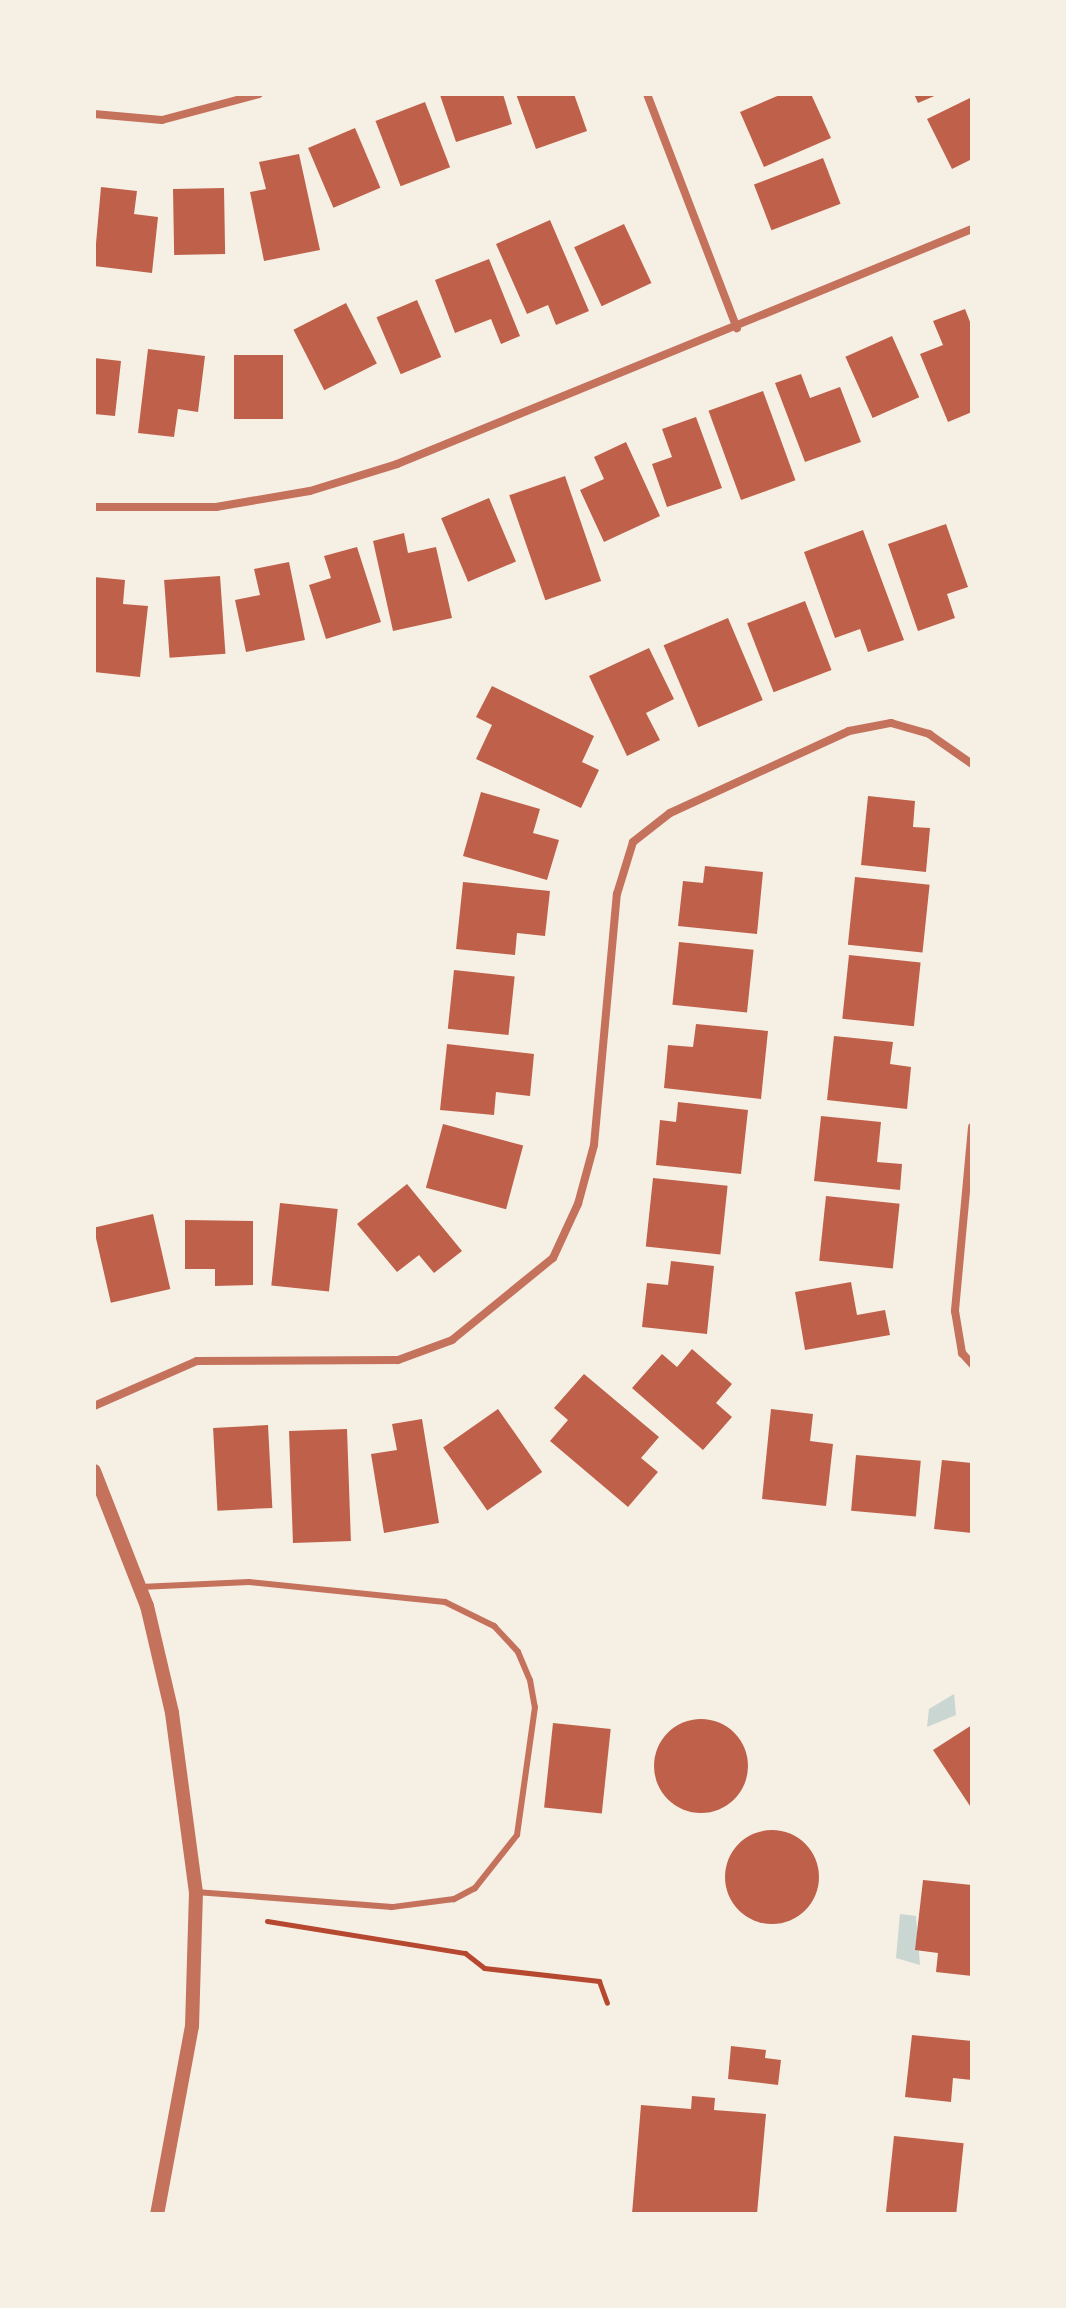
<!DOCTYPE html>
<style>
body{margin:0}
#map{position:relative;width:1066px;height:2308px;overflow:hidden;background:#f6efe4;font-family:"Titillium Web",sans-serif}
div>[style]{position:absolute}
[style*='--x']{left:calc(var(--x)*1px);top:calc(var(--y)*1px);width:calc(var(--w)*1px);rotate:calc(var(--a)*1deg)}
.water>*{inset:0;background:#c9d6d2}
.building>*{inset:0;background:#bf614a;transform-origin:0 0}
.round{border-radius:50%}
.path>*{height:5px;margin:-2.5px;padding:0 2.5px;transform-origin:2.5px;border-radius:2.5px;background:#b5482f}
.service>*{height:6px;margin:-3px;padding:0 3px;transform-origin:3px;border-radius:3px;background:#c5725c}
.minor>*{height:8px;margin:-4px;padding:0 4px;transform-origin:4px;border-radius:4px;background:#c5725c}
.tertiary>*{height:14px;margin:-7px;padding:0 7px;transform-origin:7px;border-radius:7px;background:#c5725c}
span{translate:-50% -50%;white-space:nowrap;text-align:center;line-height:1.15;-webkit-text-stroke:6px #f6efe4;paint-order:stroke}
.frame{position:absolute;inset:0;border:96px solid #f6efe4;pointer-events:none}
</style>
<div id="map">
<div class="water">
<i style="clip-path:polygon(954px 1694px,956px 1715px,927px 1727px,929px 1709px)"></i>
<i style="clip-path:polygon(900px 1914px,916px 1916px,920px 1965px,896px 1958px)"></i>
</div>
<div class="building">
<i style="clip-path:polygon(503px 94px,512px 124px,456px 142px,440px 95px)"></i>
<i style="clip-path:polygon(516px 94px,574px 94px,587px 131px,536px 149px)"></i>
<i style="clip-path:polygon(782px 94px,811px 94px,831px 138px,764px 167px,740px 112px)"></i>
<i style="clip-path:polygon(914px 94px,939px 94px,918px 103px)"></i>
<i style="clip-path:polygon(972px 97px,972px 159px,952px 169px,927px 119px)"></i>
<i style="left:425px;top:102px;width:70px;height:53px;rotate:69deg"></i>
<i style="left:355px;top:128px;width:65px;height:51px;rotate:67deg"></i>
<i style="clip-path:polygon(299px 154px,320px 250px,264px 261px,250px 192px,266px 189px,259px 162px)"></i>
<i style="left:823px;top:158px;width:49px;height:74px;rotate:69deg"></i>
<i style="clip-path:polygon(101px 187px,137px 191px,134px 214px,158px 217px,152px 273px,94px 266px)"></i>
<i style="left:224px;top:188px;width:66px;height:51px;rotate:89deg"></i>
<i style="clip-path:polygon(550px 220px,589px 311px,556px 325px,548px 305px,527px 314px,496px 244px)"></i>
<i style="left:624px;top:224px;width:65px;height:55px;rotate:65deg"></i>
<i style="clip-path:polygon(489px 259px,520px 336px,501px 344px,491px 319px,455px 333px,435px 280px)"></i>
<i style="left:417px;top:300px;width:62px;height:44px;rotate:67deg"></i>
<i style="left:346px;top:303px;width:68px;height:59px;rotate:63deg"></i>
<i style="clip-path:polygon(965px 309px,972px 327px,972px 412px,948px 422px,920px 354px,943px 345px,933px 321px)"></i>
<i style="left:892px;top:336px;width:67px;height:51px;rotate:66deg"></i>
<i style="clip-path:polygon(148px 349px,205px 356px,198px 412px,178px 409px,174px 437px,138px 433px)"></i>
<i style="left:234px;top:355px;width:49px;height:64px"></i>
<i style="clip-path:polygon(94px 358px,121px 361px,115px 416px,94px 414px)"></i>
<i style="clip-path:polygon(801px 374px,810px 398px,840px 387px,861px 442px,805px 462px,775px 383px)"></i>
<i style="left:763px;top:391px;width:95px;height:58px;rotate:70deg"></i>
<i style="clip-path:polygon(696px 417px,722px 488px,667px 507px,652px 464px,672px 457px,662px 429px)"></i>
<i style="clip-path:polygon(626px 442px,660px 516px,604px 542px,580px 490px,604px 479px,594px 457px)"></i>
<i style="left:565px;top:476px;width:111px;height:59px;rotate:71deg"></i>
<i style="left:489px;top:498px;width:69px;height:52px;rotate:67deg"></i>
<i style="clip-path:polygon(946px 524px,968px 587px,947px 594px,955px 618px,918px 631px,888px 544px)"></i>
<i style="clip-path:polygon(863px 530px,904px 640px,868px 652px,860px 629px,835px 638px,804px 552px)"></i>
<i style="clip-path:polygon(404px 533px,408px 553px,436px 547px,452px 618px,393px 631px,373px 541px)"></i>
<i style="clip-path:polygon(357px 547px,381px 622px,326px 639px,309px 585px,331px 578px,324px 556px)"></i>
<i style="clip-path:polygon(289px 562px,305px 640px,246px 652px,235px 600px,260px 595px,254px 569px)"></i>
<i style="left:220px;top:576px;width:78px;height:56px;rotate:86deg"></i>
<i style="clip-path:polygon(94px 577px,125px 580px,123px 604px,148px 606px,140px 677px,94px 672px)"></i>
<i style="left:805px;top:601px;width:74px;height:62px;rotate:69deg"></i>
<i style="left:728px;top:618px;width:89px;height:70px;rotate:67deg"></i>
<i style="clip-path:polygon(649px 648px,674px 699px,646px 713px,660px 740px,627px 756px,589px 676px)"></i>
<i style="clip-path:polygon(492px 686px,594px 736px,582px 762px,599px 770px,581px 808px,476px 759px,492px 725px,476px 717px)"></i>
<i style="clip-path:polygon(481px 792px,540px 809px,533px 833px,559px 840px,547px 880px,463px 856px)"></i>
<i style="clip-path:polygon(868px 796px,915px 801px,913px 827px,930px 828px,926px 872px,861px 865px)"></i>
<i style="clip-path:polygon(705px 866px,763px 872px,757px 934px,678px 926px,683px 881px,703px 883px)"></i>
<i style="left:855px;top:877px;width:75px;height:68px;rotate:6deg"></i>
<i style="clip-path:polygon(463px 882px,550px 891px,545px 936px,517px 933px,515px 955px,456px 949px)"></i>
<i style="left:679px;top:942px;width:75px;height:63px;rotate:6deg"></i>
<i style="left:849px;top:955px;width:72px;height:64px;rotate:6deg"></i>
<i style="left:454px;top:970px;width:61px;height:59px;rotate:6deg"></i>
<i style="clip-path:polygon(696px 1024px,768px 1031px,761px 1099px,664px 1088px,668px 1045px,693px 1047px)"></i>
<i style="clip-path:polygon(834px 1036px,893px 1042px,890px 1064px,911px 1067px,907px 1109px,827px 1100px)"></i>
<i style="clip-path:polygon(447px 1044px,534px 1054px,530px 1096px,496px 1092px,494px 1115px,440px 1110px)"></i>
<i style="clip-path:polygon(678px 1102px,748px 1110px,741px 1174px,656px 1165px,660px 1120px,676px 1122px)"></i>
<i style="clip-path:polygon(821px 1116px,881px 1122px,877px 1162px,902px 1164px,900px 1190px,814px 1181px)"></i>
<i style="left:443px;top:1124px;width:83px;height:66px;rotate:15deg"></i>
<i style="left:653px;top:1178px;width:75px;height:69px;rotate:6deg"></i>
<i style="clip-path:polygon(407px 1184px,462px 1251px,434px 1273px,419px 1255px,397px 1272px,357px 1224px)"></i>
<i style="left:826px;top:1196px;width:74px;height:65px;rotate:6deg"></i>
<i style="left:280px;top:1203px;width:58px;height:83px;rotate:6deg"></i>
<i style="left:153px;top:1214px;width:77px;height:61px;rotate:77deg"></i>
<i style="clip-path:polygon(185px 1220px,253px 1221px,253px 1285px,215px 1286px,215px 1269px,185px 1269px)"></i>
<i style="clip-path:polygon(671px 1261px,714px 1266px,707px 1334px,642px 1327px,647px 1283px,668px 1285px)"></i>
<i style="clip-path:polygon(851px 1282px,857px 1315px,885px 1310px,890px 1335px,805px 1350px,795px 1292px)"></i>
<i style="clip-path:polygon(692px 1349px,732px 1384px,716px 1403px,732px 1417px,703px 1450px,632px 1388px,662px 1354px,677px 1367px)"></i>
<i style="clip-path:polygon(584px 1374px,659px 1437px,641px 1458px,658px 1472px,628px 1507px,550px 1441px,568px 1420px,554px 1408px)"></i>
<i style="left:498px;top:1409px;width:77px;height:67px;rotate:55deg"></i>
<i style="clip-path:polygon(771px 1409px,813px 1414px,810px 1441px,833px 1444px,826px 1506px,762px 1499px)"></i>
<i style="clip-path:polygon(422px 1419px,439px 1523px,384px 1533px,371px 1454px,397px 1450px,392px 1424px)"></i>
<i style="left:268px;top:1425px;width:83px;height:55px;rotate:87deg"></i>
<i style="left:347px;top:1429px;width:112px;height:58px;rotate:88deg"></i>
<i style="left:856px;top:1455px;width:65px;height:56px;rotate:5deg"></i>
<i style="clip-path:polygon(942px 1460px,972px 1463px,972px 1533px,934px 1529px)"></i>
<i class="round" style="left:654px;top:1719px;width:94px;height:94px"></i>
<i style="left:553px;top:1723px;width:58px;height:85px;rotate:6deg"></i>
<i style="clip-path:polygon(972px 1725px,972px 1809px,933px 1750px)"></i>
<i class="round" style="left:725px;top:1830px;width:94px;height:94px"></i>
<i style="clip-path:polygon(923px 1880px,972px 1885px,972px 1976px,936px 1972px,938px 1953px,915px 1950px)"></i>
<i style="clip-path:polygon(912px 2035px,972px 2041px,972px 2080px,953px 2078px,951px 2102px,905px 2097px)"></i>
<i style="clip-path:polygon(731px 2046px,766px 2050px,765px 2058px,781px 2060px,778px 2085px,728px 2079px)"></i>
<i style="clip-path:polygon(692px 2096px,715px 2098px,714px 2110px,766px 2114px,757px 2214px,632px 2214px,641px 2105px,691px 2109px)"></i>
<i style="left:894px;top:2136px;width:70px;height:79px;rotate:6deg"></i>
</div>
<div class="path">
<i style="--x:267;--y:1921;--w:201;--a:9.2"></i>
<i style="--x:465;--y:1953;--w:24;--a:38"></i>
<i style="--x:484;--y:1968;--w:116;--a:6.4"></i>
<i style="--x:599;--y:1981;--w:23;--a:70"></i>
</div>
<div class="service">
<i style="--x:140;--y:1587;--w:109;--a:-2.6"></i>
<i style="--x:249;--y:1582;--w:197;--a:5.8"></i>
<i style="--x:445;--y:1602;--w:55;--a:26.1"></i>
<i style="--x:494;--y:1626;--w:35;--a:47"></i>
<i style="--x:518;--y:1652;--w:30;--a:67"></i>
<i style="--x:530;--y:1680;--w:27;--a:80"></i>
<i style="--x:535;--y:1707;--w:129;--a:98"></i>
<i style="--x:517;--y:1835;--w:68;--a:128.4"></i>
<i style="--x:475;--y:1888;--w:24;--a:152"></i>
<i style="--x:454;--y:1899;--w:63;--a:172.6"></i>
<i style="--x:392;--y:1907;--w:197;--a:-175.6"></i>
</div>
<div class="minor">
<i style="--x:647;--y:94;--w:251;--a:69"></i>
<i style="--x:94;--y:114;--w:68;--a:5"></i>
<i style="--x:162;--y:120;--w:100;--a:-15"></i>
<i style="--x:94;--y:507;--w:122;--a:0"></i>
<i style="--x:216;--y:507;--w:95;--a:-9.7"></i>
<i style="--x:310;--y:491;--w:91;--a:-17.2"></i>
<i style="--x:397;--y:464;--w:621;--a:-22.23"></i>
<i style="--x:972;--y:1127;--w:185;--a:95.3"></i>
<i style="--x:955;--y:1311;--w:43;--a:80.5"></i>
<i style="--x:962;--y:1353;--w:15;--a:48"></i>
<i style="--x:94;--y:1406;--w:112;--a:-23.6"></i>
<i style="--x:197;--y:1361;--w:201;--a:-0.3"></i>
<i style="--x:398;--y:1360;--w:58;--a:-20.3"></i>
<i style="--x:452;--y:1340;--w:130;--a:-39.1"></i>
<i style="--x:553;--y:1258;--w:60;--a:-65.2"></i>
<i style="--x:578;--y:1204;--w:61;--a:-74.8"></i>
<i style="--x:594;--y:1145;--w:252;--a:-84.8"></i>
<i style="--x:617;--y:894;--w:54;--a:-72.9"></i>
<i style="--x:633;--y:842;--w:47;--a:-38.1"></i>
<i style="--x:670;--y:813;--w:197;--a:-24.6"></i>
<i style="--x:849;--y:731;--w:43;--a:-10.8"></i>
<i style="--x:891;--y:723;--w:40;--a:16"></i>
<i style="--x:929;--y:734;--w:52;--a:34.9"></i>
</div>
<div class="tertiary">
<i style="--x:94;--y:1471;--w:145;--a:68.6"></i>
<i style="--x:147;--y:1606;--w:110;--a:76.8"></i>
<i style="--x:172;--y:1713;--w:181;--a:82.4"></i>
<i style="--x:196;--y:1892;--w:134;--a:91.7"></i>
<i style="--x:192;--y:2026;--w:191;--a:100.5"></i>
</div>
<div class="frame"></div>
</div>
